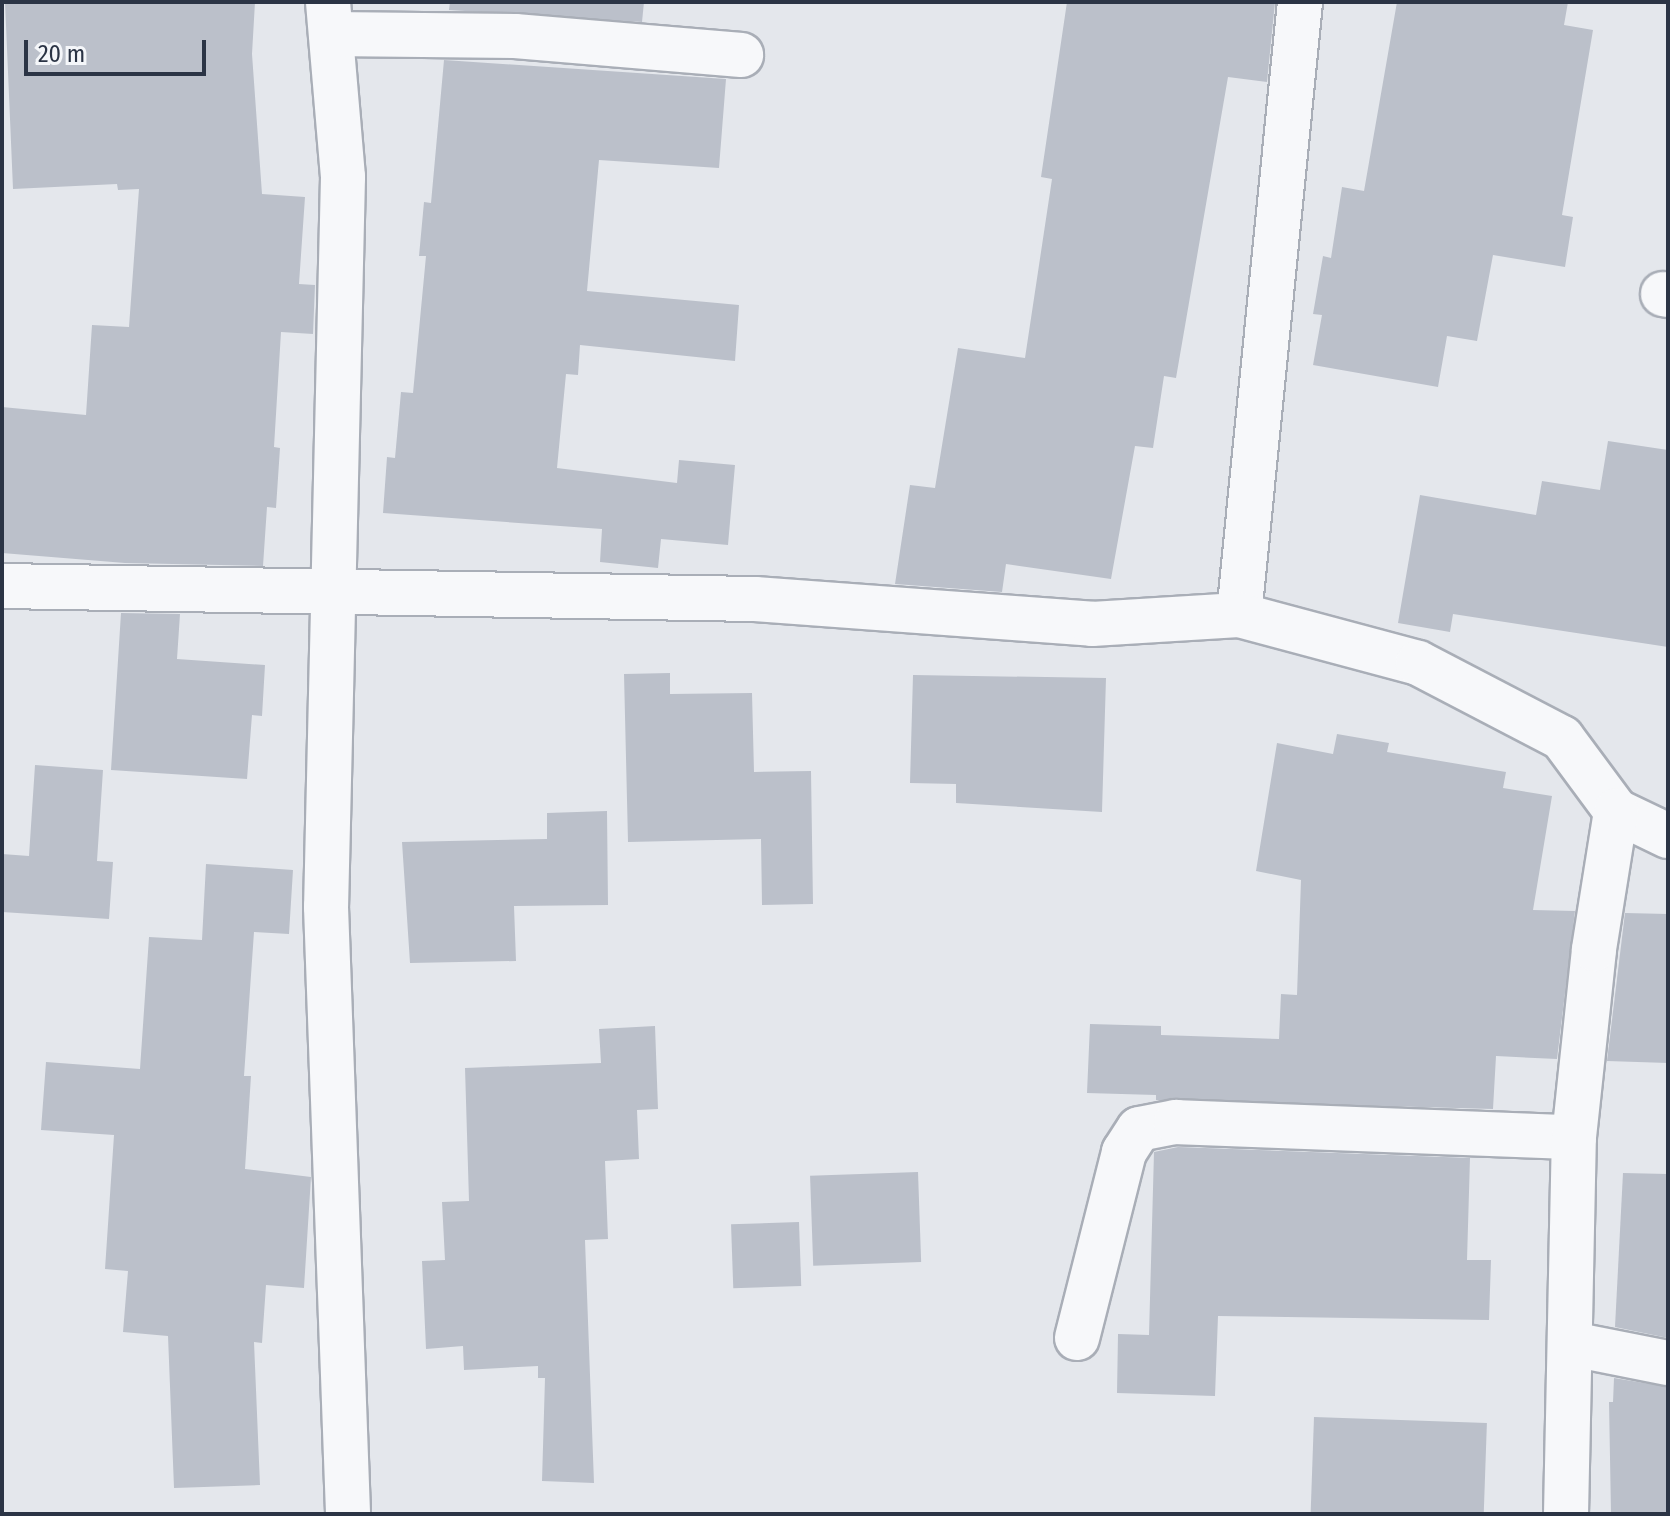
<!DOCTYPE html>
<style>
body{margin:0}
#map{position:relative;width:1670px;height:1516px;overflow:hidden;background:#e4e7ec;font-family:"Fira Sans Condensed",sans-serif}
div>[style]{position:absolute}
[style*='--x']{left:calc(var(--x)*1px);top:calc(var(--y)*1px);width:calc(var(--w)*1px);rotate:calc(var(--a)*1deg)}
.building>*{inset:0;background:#bbc0ca;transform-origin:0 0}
.roads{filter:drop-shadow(2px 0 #a9aeb7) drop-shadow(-2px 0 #a9aeb7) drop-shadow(0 2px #a9aeb7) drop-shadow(0 -2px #a9aeb7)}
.street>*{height:44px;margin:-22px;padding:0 22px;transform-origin:22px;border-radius:22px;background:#f7f8fa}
span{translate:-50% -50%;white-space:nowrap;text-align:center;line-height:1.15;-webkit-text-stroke:8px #f4f6f9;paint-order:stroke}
.frame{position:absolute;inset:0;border:4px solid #2b3445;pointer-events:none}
.scale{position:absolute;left:24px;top:40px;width:182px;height:36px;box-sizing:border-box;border:4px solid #2b3445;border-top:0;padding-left:10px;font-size:24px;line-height:28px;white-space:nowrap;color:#2b3445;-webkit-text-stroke:6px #f4f6f9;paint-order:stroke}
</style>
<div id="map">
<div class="building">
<i style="clip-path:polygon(5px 2px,255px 2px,252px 54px,262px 194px,305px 197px,299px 284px,315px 285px,313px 334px,281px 332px,274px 447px,280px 448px,276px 508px,267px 507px,263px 566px,125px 563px,2px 553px,2px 407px,86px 415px,92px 325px,129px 327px,139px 189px,118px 190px,117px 184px,13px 189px)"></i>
<i style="clip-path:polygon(450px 2px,644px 2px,642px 22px,449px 10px)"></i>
<i style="clip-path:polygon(1067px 2px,1275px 2px,1267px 82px,1228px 77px,1176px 378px,1164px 376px,1153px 448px,1135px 446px,1111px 579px,1006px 564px,1002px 592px,895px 584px,910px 485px,935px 488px,958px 348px,1025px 358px,1052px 179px,1041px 177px)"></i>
<i style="clip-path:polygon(1397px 2px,1568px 2px,1564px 25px,1593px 30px,1562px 215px,1573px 217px,1565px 267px,1493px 255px,1477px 341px,1447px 336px,1438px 387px,1313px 365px,1322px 315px,1313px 314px,1323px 256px,1331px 258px,1342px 187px,1364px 191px)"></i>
<i style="clip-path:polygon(444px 60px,726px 79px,719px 168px,599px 160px,587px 291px,739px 305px,735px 361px,580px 345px,578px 375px,566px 374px,557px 468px,677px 483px,679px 460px,735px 465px,728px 545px,661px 539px,658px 568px,600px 562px,602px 529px,383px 513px,387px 457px,395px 458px,401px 392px,413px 393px,426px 256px,419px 256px,424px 202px,431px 203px)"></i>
<i style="clip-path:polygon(1608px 441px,1668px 450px,1668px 647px,1453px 614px,1450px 632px,1398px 623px,1420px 495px,1536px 515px,1542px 481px,1600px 490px)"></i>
<i style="clip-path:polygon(121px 613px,180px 614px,177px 659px,265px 665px,262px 716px,252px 715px,247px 779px,111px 770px)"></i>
<i style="clip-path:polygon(670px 673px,670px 694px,752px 693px,754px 772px,811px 771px,813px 904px,762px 905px,761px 839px,628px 842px,624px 674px)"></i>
<i style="clip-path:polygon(913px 675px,1106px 678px,1102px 812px,956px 803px,956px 784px,910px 783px)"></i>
<i style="clip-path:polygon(1337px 734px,1389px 743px,1387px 752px,1506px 772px,1503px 788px,1552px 796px,1533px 910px,1575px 911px,1557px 1059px,1496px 1056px,1493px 1109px,1156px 1100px,1156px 1095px,1087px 1093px,1090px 1024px,1161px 1026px,1161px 1035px,1279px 1039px,1281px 994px,1297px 995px,1301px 880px,1256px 871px,1277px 743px,1333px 754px)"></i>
<i style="clip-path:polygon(35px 765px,103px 770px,97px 861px,113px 862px,109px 919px,2px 912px,2px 854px,29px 856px)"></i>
<i style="clip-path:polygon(607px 811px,608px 905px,514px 906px,516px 961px,410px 963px,402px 842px,547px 839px,547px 813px)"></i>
<i style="clip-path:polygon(206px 864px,293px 870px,289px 934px,254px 932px,244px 1076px,251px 1076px,245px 1169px,311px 1177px,304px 1288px,266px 1285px,262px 1343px,254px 1342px,260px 1485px,174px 1488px,168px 1336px,123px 1332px,128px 1271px,105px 1269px,114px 1135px,41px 1130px,46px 1062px,140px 1069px,149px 937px,202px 940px)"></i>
<i style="clip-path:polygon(1625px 913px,1668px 914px,1668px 1063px,1607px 1061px)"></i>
<i style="clip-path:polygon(655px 1026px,658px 1109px,637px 1110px,639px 1159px,605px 1161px,608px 1239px,585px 1240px,594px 1483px,542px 1481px,545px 1378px,538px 1378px,538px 1366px,464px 1370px,463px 1346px,426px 1349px,422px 1261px,445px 1260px,442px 1202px,469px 1201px,465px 1068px,601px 1063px,599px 1029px)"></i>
<i style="clip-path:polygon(1178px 1147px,1470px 1158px,1467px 1260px,1491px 1260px,1489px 1320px,1218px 1316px,1215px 1396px,1117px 1393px,1118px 1334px,1149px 1335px,1154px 1152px)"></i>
<i style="left:918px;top:1172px;width:90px;height:108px;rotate:88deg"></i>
<i style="clip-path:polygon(1623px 1173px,1668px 1174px,1668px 1338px,1615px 1327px)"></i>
<i style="left:799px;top:1222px;width:64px;height:68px;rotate:88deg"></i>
<i style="clip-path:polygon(1614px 1378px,1668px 1387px,1668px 1514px,1611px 1514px,1609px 1402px,1613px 1402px)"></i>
<i style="left:1314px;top:1417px;width:173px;height:97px;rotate:2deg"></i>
</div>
<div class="roads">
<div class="street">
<i style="--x:328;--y:2;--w:176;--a:85.1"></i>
<i style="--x:343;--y:177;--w:730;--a:91.33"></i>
<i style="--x:326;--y:907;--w:607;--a:87.92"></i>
<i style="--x:1300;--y:2;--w:616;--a:95.68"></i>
<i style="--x:1239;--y:615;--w:185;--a:15"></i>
<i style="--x:1418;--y:663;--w:162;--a:27.5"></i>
<i style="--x:1562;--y:738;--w:91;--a:53.5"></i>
<i style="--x:1616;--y:811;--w:58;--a:25.7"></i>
<i style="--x:331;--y:34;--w:184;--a:0.6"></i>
<i style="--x:515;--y:36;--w:227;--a:4.8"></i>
<i style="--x:1663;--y:294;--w:5;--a:11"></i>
<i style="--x:2;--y:586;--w:753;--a:0.99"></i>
<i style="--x:755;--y:599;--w:338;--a:4.2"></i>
<i style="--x:1092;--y:624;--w:147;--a:-3.5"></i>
<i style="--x:1077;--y:1338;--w:192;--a:-75.8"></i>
<i style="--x:1124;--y:1152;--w:27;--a:-57"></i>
<i style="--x:1139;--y:1129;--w:38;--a:-11"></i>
<i style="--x:1176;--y:1122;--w:398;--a:2.2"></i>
<i style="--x:1572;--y:1344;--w:98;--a:11.2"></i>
<i style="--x:1566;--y:1514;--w:377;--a:-88.8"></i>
<i style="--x:1574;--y:1137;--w:189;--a:-83.9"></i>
<i style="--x:1594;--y:949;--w:140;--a:-80.9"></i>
</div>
</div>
<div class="frame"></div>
<div class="scale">20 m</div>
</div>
